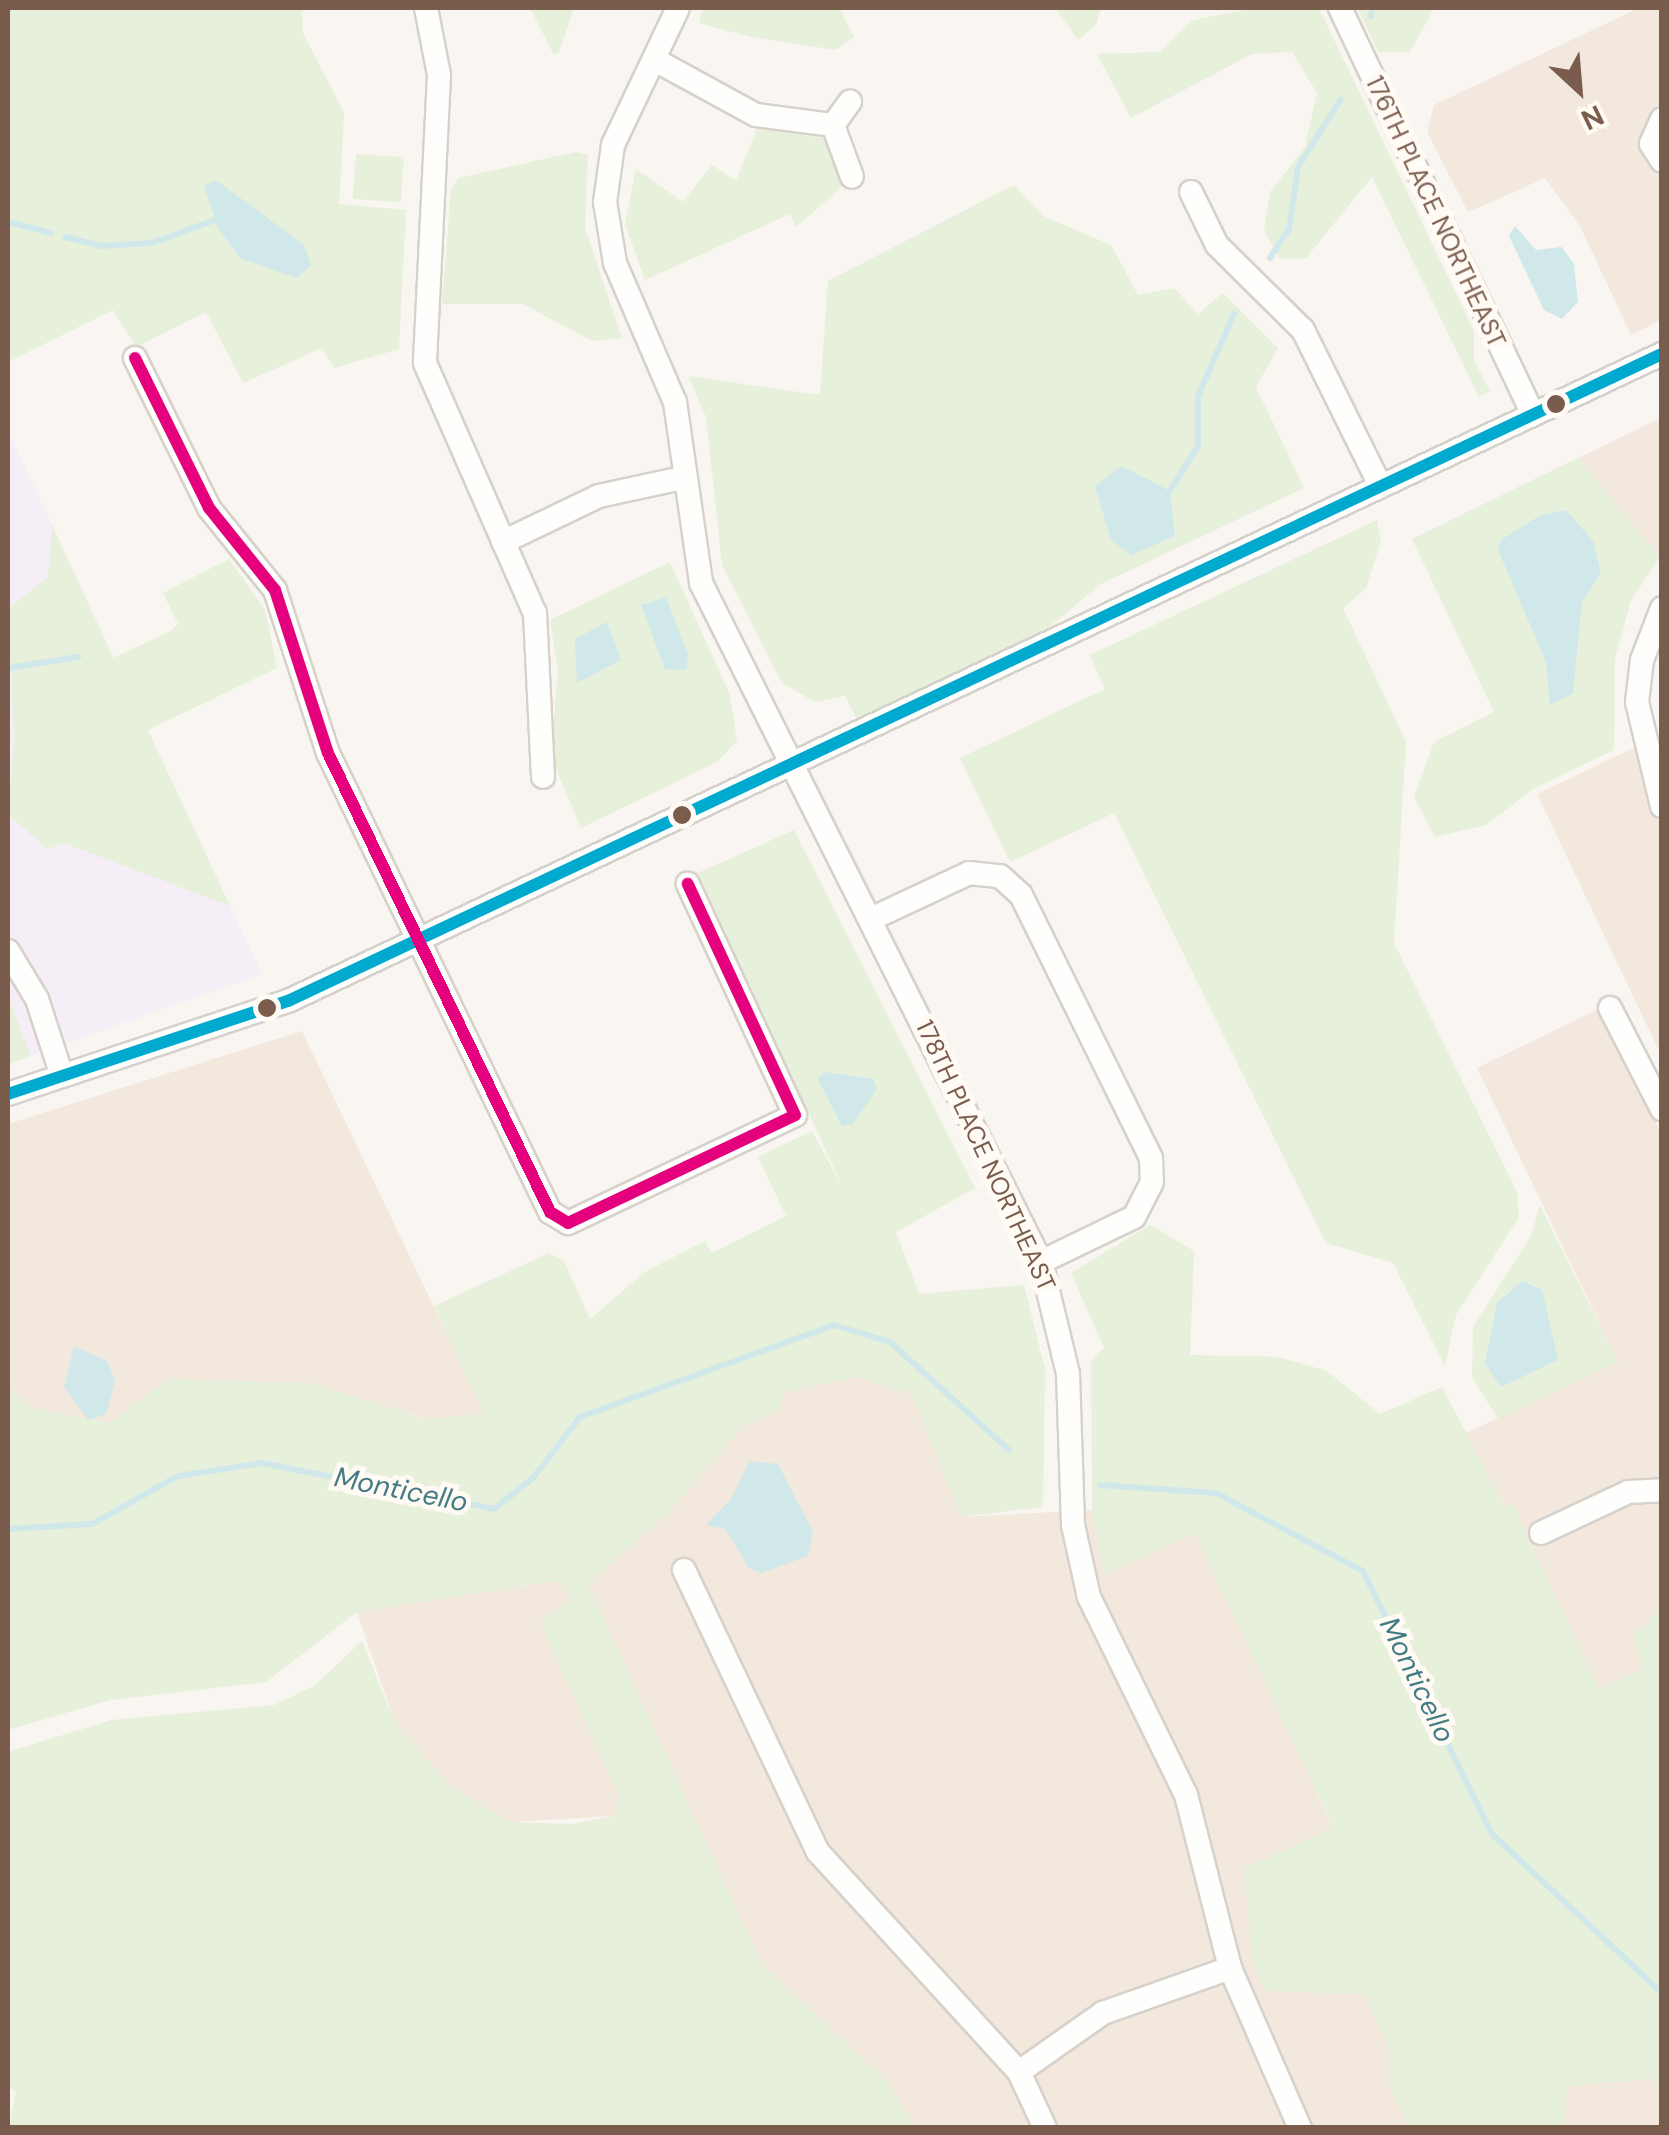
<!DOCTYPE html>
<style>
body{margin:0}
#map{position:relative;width:1669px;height:2135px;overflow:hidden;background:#f9f5f0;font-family:"DM Sans",sans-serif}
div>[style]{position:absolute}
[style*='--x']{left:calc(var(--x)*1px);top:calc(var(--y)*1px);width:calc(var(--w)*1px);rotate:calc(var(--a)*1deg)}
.residential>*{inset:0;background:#f2e8de}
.education>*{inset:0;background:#f6eef6}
.green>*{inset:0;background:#e7f0db;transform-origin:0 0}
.water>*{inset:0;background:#d0e8ea}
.stream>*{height:6px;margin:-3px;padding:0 3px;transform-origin:3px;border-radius:3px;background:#d0e8ea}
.roads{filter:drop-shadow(2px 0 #d7d1cb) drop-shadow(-2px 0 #d7d1cb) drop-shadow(0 2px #d7d1cb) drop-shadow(0 -2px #d7d1cb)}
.minor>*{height:22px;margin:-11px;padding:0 11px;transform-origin:11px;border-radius:11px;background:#fefefd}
.bus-1>*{height:12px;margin:-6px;padding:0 6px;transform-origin:6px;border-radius:6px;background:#00a9ce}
.bus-2>*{height:12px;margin:-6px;padding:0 6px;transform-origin:6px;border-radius:6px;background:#e5007d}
.dots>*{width:28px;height:28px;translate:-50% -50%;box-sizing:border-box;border:5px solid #fffaf3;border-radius:50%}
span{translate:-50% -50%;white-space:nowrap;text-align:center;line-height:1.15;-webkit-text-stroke:10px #fffaf3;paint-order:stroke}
.street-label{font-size:25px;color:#7a5c4d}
.water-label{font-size:28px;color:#437c86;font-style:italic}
.frame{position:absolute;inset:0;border:10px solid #7a5c4d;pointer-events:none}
.north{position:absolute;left:1529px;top:40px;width:100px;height:100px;-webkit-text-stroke:8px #fffaf3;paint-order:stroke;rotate:154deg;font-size:28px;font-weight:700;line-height:40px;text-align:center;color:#7a5c4d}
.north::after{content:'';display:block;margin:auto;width:35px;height:45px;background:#7a5c4d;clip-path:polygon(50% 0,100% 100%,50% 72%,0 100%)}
</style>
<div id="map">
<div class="residential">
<i style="clip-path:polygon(1639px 8px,1661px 8px,1661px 320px,1631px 335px,1580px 226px,1545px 178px,1468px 212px,1427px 132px,1434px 105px)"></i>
<i style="clip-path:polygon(1661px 418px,1661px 558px,1578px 458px)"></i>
<i style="clip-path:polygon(1661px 735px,1661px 1055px,1537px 794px)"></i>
<i style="clip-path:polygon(1603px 1007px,1661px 1133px,1662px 1607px,1634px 1637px,1642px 1669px,1599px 1690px,1513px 1505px,1506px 1508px,1466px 1433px,1618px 1362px,1477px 1068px)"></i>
<i style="clip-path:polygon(302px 1031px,485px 1414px,426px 1419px,312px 1383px,167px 1379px,111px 1423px,31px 1408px,8px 1384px,8px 1124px)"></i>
<i style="clip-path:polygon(855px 1377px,912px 1393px,961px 1517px,1092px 1510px,1105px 1574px,1195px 1532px,1333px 1828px,1265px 1991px,1365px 1994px,1390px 2051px,1390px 2089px,1409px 2127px,916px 2127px,888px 2083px,761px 1963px,587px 1584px,667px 1514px,745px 1424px,777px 1413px,784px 1392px)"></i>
<i style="clip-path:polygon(562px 1580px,571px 1599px,540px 1622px,619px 1796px,614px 1816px,512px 1822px,454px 1790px,395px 1723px,357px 1612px)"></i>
<i style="clip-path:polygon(1651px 2079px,1661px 2085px,1661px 2127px,1564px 2128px,1567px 2086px)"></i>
</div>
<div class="education">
<i style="clip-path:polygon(8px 431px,262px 974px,8px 1064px)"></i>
</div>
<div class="green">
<i style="clip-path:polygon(8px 8px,302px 8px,303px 33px,344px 113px,339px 204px,406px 210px,399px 349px,334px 368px,322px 348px,243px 383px,206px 312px,136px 347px,113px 310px,8px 362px)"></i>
<i style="clip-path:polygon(530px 8px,574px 8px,559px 52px,554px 55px)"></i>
<i style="clip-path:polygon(703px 8px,839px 8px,854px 37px,836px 50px,751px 37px,699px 23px)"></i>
<i style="clip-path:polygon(1055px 8px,1054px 8px,1101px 8px,1096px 25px,1078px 40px)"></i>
<i style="clip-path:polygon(1255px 8px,1319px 8px,1474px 331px,1474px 361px,1490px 391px,1479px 397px,1372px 177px,1306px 258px,1280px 259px,1264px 231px,1270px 192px,1305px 147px,1317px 93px,1292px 52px,1252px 54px,1131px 118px,1097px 54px,1160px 52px,1193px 20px)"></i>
<i style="clip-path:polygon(1358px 8px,1434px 8px,1410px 52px,1378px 52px)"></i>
<i style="clip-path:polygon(758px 126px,826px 139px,843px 172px,840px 189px,796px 227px,790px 214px,645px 280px,625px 224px,636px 169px,683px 202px,712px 165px,736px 181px)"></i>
<i style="clip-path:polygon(576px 152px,588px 155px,585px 228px,622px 338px,592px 341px,523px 304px,442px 304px,451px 188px,459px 178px)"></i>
<i style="left:356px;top:154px;width:48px;height:45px;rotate:4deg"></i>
<i style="clip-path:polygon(1014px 185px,1045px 217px,1111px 245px,1138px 295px,1174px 288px,1198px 314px,1223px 293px,1278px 348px,1256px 387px,1304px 488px,1101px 584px,1041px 634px,856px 718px,845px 696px,815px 702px,782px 683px,722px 565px,706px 417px,688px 376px,820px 395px,828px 281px)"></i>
<i style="clip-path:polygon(1578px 458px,1660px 557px,1631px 600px,1615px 659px,1614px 750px,1535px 788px,1486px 825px,1435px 837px,1414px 797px,1434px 742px,1494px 712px,1412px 539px)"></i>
<i style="clip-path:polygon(1377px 520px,1381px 541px,1366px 588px,1343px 608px,1406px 742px,1394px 943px,1517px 1192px,1519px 1217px,1456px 1315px,1445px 1366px,1393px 1263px,1326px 1243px,1114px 813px,1010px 862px,960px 758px,1105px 689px,1090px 655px)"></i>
<i style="clip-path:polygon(52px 525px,113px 658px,169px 632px,178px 624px,163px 593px,229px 559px,265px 610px,277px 668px,148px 730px,230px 906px,64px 843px,47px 849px,8px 814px,14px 740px,8px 609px,48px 577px)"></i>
<i style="clip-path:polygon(670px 562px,730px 695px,737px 741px,717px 762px,581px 828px,551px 756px,558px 669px,550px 620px)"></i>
<i style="clip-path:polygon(794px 830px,975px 1188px,896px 1232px,919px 1294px,1024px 1285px,1045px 1369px,1043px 1507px,961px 1517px,912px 1394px,855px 1377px,784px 1392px,777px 1413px,745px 1424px,667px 1514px,588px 1584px,761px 1963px,888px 2083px,916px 2127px,8px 2127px,16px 2092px,8px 2087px,8px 1752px,111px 1720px,274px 1705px,314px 1686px,362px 1641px,395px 1723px,454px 1790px,512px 1822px,571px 1824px,614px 1816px,619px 1796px,540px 1622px,571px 1599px,561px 1580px,357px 1612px,266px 1682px,110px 1700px,8px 1730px,8px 1385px,31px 1408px,110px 1423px,167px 1379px,312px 1383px,425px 1419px,484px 1414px,434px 1306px,549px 1253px,564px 1261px,590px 1319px,645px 1272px,705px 1241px,712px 1253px,786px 1216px,758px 1157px,812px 1131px,843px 1188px,698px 873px)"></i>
<i style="clip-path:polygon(8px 996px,31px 1056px,8px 1064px)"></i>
<i style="clip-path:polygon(evenodd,1540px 1205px,1618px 1362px,1498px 1419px,1472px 1377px,1473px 1327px,1531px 1236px,1540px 1205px,1522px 1281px,1542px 1288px,1485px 1363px,1497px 1303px,1522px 1281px)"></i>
<i style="clip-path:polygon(1150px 1225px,1194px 1251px,1190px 1355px,1278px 1357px,1327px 1371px,1380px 1414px,1442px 1387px,1505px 1507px,1513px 1505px,1599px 1689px,1642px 1669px,1633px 1637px,1661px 1607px,1661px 2085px,1651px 2079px,1567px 2086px,1564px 2127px,1409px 2127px,1390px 2089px,1390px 2051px,1365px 1994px,1265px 1991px,1252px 1960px,1244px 1869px,1333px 1827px,1195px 1533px,1104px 1575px,1092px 1510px,1091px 1360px,1104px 1348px,1071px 1273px)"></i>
</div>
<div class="water">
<i style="clip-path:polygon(216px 180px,304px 245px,311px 265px,297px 278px,240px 258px,219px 230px,204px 186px)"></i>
<i style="clip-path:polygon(1515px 226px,1536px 250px,1562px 247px,1574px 264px,1578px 302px,1562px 319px,1544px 310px,1509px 236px)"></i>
<i style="clip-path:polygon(1122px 466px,1170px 491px,1175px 536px,1131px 555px,1111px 540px,1095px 486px)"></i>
<i style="clip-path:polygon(1566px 510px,1593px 541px,1601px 573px,1582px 602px,1573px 693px,1550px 705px,1546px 662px,1498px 550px,1501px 540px,1539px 516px)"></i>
<i style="clip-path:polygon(666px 597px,688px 655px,686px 670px,665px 669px,641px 605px)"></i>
<i style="clip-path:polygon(607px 622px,621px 660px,577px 683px,575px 639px)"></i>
<i style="clip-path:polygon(824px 1072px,873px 1079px,877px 1089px,853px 1124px,842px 1126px,818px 1079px)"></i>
<i style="clip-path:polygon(1522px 1281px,1542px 1289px,1558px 1360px,1501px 1387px,1485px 1363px,1497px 1303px)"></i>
<i style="clip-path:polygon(74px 1346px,107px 1361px,115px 1380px,106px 1414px,88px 1420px,64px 1387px)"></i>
<i style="clip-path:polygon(750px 1461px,778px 1464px,813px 1532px,808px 1556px,761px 1573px,749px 1568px,725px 1529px,706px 1525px,731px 1499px)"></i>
</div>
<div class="stream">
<i style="--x:1371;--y:16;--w:8;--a:-83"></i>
<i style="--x:8;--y:222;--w:44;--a:14.3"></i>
<i style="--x:65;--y:237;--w:37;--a:14"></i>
<i style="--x:101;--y:246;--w:51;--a:-3.4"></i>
<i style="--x:152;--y:243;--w:67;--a:-20.1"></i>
<i style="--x:1270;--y:258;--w:35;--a:-57"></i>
<i style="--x:1289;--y:229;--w:63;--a:-81.7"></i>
<i style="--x:1298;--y:167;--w:80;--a:-57.7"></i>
<i style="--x:1170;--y:491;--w:53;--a:-58.1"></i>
<i style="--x:1198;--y:446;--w:50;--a:-90"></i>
<i style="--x:1198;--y:396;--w:90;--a:-66.3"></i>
<i style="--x:8;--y:668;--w:71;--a:-8.9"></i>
<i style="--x:1100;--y:1485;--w:116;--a:3.9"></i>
<i style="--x:1216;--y:1493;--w:166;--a:28"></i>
<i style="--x:1363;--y:1571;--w:293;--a:63.9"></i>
<i style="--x:1492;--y:1834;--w:233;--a:43.1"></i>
<i style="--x:8;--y:1529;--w:84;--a:-3.4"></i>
<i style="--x:92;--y:1524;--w:98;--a:-29.2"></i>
<i style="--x:178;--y:1476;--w:85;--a:-8.8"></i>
<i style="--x:262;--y:1463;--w:237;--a:11.2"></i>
<i style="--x:494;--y:1509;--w:50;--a:-38.5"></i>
<i style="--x:533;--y:1478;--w:77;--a:-52.4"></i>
<i style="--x:580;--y:1417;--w:270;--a:-19.9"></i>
<i style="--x:834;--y:1325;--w:59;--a:16.9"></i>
<i style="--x:890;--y:1342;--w:161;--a:42.2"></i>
</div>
<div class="roads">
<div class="minor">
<i style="--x:426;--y:8;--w:68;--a:79"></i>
<i style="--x:439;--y:75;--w:288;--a:92.8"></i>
<i style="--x:425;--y:363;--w:273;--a:66.3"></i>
<i style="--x:535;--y:613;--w:164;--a:87.2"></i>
<i style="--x:678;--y:8;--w:152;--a:115.4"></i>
<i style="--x:613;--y:145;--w:58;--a:98"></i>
<i style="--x:605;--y:202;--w:62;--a:80.7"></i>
<i style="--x:615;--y:263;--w:151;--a:66.7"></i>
<i style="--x:675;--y:402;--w:183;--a:81.8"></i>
<i style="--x:701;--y:583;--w:759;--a:63.4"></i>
<i style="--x:1041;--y:1262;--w:115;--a:76.4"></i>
<i style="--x:1068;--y:1374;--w:151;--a:88.1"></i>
<i style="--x:1073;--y:1525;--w:74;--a:77.5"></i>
<i style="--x:1089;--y:1597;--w:220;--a:63.9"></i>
<i style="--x:1186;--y:1795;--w:179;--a:75.7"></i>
<i style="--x:1230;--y:1968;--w:175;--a:66.4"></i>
<i style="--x:1340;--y:8;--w:450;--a:64.6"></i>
<i style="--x:655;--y:60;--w:115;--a:28.6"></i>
<i style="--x:756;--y:115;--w:78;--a:7.4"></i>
<i style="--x:833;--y:125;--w:55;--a:69.9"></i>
<i style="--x:1662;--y:119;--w:27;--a:114"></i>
<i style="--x:1651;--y:144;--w:20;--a:57"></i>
<i style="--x:833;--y:125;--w:29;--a:-54"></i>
<i style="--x:1191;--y:192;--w:59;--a:63.9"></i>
<i style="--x:1217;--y:245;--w:121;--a:44.7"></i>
<i style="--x:1303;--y:330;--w:173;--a:63.6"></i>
<i style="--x:135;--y:358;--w:167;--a:63.7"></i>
<i style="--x:209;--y:508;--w:105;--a:51.2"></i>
<i style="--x:275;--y:590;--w:171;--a:72"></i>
<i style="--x:328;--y:753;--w:510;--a:64.19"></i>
<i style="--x:550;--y:1212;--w:21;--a:31"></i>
<i style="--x:568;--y:1223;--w:251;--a:-25.4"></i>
<i style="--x:795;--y:1115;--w:255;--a:-114.9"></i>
<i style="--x:503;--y:542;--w:106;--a:-25.6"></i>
<i style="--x:599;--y:496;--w:85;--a:-12.2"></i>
<i style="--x:1662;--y:608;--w:56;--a:111"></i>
<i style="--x:1642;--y:660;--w:42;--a:96.8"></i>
<i style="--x:1637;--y:702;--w:107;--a:76.5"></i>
<i style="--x:871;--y:919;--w:108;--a:-25.1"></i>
<i style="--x:969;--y:873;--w:31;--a:6"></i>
<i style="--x:1000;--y:876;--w:28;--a:42"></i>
<i style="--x:1021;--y:895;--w:293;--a:63.7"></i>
<i style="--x:1151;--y:1158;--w:24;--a:88"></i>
<i style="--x:1152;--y:1182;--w:39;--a:117"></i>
<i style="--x:1134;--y:1217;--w:103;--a:154.2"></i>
<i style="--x:8;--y:951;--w:56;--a:58.9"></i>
<i style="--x:37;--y:999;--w:81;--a:72"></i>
<i style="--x:1610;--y:1008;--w:114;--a:62.8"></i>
<i style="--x:8;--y:1094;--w:295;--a:-18.4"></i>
<i style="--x:288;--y:1001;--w:1519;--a:-25.22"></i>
<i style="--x:1541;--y:1533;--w:96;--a:-25.2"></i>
<i style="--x:1628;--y:1492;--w:34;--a:-3"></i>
<i style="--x:684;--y:1570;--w:312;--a:64.6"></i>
<i style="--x:818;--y:1852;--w:298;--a:47.6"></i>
<i style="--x:1019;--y:2072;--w:62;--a:65.1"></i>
<i style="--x:1019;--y:2072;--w:103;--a:-35.1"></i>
<i style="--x:1103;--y:2013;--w:135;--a:-19.5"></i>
</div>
</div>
<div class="bus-1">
<i style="--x:8;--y:1094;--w:295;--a:-18.4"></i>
<i style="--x:288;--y:1001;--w:1519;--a:-25.22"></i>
</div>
<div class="bus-2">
<i style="--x:135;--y:358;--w:167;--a:63.7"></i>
<i style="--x:209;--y:508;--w:105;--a:51.2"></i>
<i style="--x:275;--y:590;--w:171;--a:72"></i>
<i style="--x:328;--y:753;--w:510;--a:64.19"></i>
<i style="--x:550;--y:1212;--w:21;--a:31"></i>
<i style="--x:568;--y:1223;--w:251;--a:-25.4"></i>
<i style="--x:795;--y:1115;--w:255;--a:-114.9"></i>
</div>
<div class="dots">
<i style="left:1556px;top:404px;background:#7a5c4d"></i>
<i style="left:682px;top:815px;background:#7a5c4d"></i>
<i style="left:267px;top:1008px;background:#7a5c4d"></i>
</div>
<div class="street-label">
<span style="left:1435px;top:212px;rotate:65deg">176TH PLACE NORTHEAST</span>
<span style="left:985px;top:1156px;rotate:65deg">178TH PLACE NORTHEAST</span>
</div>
<div class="water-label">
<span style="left:401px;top:1490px;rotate:11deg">Monticello</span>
<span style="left:1417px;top:1680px;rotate:64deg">Monticello</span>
</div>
<div class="frame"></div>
<div class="north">N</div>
</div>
